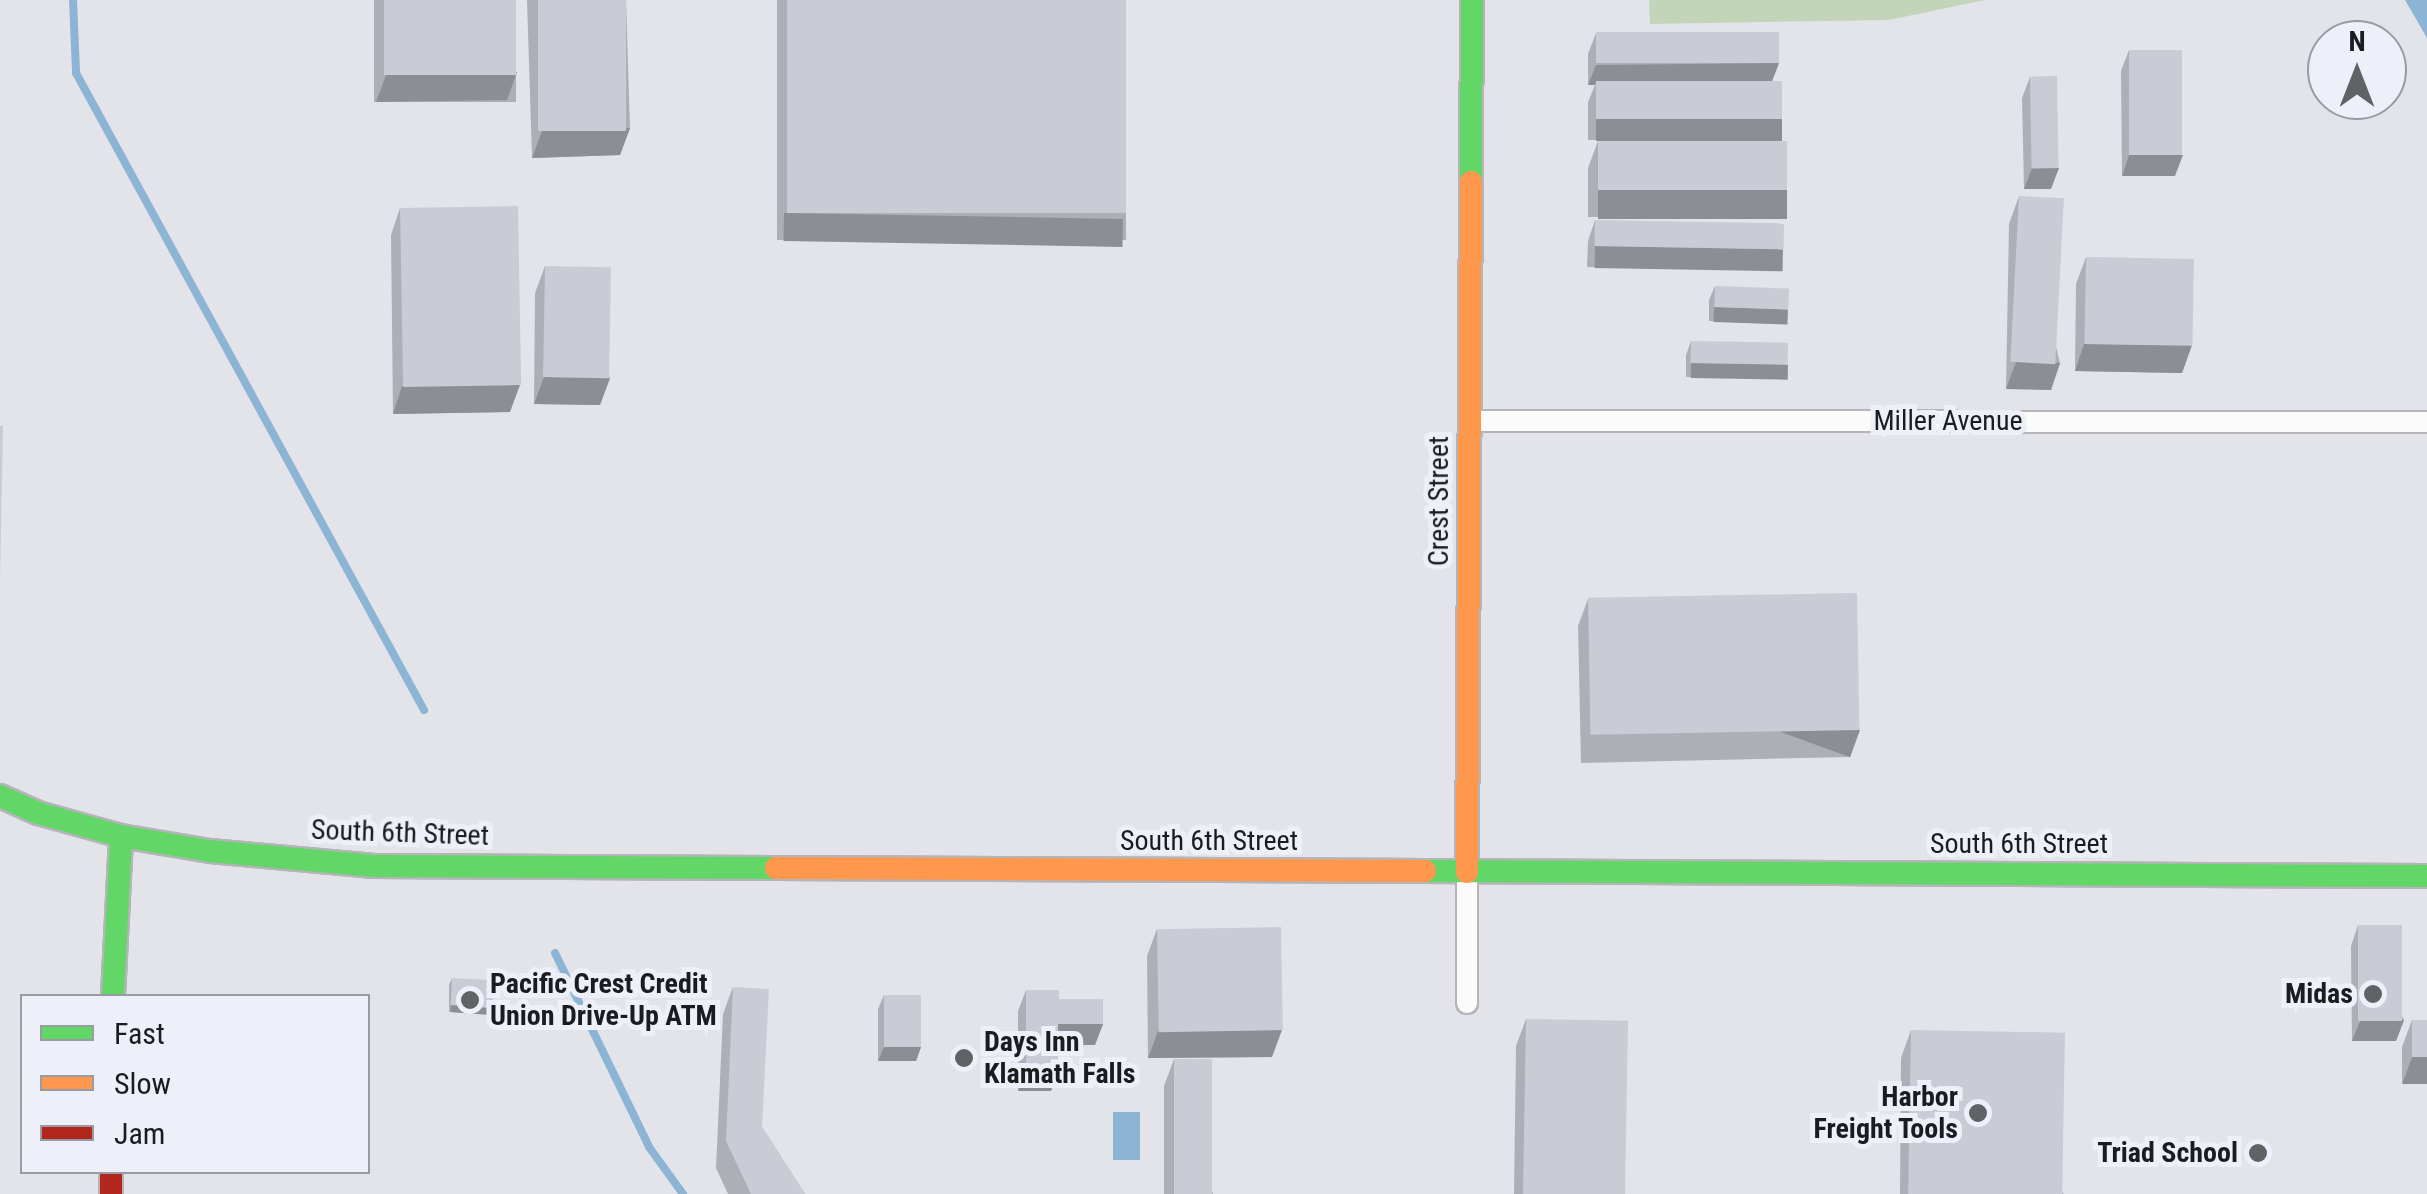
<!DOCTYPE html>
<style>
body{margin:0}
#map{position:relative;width:2427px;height:1194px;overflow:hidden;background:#e3e4e9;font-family:"Roboto Condensed",sans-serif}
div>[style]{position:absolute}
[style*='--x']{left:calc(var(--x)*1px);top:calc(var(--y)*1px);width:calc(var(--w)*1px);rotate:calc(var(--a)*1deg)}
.green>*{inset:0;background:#c3d5b8}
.water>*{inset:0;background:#8cb4d4;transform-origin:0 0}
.stream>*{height:8px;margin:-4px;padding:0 4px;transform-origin:4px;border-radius:4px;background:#8cb4d4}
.roads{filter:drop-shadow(2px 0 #b5b5b9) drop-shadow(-2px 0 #b5b5b9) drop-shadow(0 2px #b5b5b9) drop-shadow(0 -2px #b5b5b9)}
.street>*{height:20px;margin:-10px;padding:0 10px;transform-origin:10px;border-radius:10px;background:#fbfbfc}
.fast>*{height:22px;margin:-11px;padding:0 11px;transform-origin:11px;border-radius:11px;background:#63d668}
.slow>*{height:22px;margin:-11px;padding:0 11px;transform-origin:11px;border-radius:11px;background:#ff974d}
.jam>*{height:22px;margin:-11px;padding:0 11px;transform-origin:11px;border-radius:11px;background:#b3261e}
.wall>*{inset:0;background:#adafb7;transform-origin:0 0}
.shaded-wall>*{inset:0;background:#8d8e95;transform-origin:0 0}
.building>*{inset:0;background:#c9cbd5;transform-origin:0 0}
.dots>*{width:28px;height:28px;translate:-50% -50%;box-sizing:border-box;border:5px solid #edeff9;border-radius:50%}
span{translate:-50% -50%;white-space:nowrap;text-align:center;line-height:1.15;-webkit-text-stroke:10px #edeff9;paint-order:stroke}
.street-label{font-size:28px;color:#1b1c1f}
.poi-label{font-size:28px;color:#1b1c1f;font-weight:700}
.left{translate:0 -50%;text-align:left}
.right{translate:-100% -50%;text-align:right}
.legend{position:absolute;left:20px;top:994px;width:350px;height:180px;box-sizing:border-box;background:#edeff9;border:2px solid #999ba2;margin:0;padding:12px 18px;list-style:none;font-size:30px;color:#1b1c1f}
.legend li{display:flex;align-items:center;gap:20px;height:50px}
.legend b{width:50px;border:2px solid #999ba2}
.north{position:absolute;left:2307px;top:20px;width:100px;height:100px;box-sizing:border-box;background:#edeff9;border:2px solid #999ba2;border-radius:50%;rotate:0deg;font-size:28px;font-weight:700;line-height:40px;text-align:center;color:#1b1c1f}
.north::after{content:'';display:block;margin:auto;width:35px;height:45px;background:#616266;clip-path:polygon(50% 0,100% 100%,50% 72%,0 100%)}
</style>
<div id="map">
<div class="green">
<i style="clip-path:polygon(1649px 0,1985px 0,1889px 20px,1650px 24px)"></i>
</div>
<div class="water">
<i style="clip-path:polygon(2405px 0,2427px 0,2427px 38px)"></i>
<i style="left:1140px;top:1112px;width:48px;height:27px;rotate:90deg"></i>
</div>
<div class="stream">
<i style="--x:73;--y:0;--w:73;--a:87.6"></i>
<i style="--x:76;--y:73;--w:726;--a:61.35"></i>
<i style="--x:555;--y:953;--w:216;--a:64.1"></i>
<i style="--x:649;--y:1147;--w:58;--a:54.1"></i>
</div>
<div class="roads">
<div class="street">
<i style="--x:1470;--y:421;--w:957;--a:0.06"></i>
<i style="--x:1467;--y:872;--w:131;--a:90"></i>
</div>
<div class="fast">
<i style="--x:1471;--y:182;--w:182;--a:-89.7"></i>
<i style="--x:0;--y:796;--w:42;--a:24.1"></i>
<i style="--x:38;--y:813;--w:86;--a:15.5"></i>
<i style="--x:121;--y:836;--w:90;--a:9.6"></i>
<i style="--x:210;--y:851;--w:165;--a:5.2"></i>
<i style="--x:374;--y:866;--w:402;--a:0.3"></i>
<i style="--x:1425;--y:871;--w:1002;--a:0.29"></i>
<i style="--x:113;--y:996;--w:160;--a:-87.1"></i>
</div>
<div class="slow">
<i style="--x:776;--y:868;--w:649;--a:0.26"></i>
<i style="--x:1467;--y:872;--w:690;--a:-89.67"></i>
</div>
<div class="jam">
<i style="--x:111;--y:1172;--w:22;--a:90"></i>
</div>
</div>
<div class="wall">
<i style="left:374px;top:0;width:142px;height:102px"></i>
<i style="clip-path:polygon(527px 0,626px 0,630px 128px,620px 155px,532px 158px)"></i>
<i style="left:777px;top:0;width:349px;height:240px"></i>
<i style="clip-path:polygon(1596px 33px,1779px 63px,1772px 81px,1774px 140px,1588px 140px,1588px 102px,1595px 85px,1588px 85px,1588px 54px)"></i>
<i style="clip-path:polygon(2129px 50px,2175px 176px,2122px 176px,2121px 71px)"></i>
<i style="clip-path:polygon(2030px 77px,2051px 189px,2024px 189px,2022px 98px)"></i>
<i style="clip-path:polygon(1598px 141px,1777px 217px,1588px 217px,1588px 168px)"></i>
<i style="clip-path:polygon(2019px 196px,2060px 363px,2051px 390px,2006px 389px,2009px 224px)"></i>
<i style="clip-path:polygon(400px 208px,510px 412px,393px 414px,391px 235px)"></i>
<i style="clip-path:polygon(1595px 220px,1783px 248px,1776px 269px,1587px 267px,1588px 241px)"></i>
<i style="clip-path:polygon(2086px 257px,2192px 345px,2182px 373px,2075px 371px,2076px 284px)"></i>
<i style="clip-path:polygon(545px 266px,610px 378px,600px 405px,534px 404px,535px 293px)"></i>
<i style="clip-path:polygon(1715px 286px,1788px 310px,1783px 324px,1709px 321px,1709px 300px)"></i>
<i style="clip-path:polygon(1691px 341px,1788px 365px,1783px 379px,1686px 377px,1686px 355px)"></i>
<i style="clip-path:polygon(1588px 599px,1850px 757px,1581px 763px,1578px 626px)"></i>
<i style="clip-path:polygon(2358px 925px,2404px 1020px,2396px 1041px,2352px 1041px,2351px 946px)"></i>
<i style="clip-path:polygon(1157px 929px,1272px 1057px,1148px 1058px,1147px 956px)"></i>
<i style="clip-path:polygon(452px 978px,490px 1015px,449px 1012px,449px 985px)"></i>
<i style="clip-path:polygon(733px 987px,762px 1127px,805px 1194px,728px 1194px,716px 1168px,723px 1014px)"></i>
<i style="clip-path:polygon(1026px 990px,1059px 999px,1103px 1024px,1095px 1045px,1058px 1045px,1058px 1071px,1051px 1091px,1018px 1091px,1018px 1011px)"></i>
<i style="clip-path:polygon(884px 995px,921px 1047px,916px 1061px,878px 1061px,878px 1009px)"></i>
<i style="clip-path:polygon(1526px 1019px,1625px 1194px,1514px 1194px,1516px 1046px)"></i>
<i style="clip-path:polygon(2412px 1020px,2427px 1020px,2402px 1084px,2402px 1047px)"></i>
<i style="clip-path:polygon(1911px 1030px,2064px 1194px,1900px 1194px,1901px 1058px)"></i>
<i style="clip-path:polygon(1174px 1059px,1213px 1194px,1164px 1194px,1164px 1086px)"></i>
</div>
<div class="shaded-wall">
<i style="clip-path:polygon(1779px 63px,1771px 84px,1596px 81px,1595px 85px,1588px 85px,1596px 65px)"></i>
<i style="clip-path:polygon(517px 72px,507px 100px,376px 102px,386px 75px)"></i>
<i style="left:1596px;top:119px;width:186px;height:22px"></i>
<i style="clip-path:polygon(630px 128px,620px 155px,532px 158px,542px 131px)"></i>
<i style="clip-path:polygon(2129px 155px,2183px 155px,2175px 176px,2122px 176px)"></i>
<i style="clip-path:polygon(2032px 168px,2059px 168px,2051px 189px,2024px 189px)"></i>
<i style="left:1598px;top:190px;width:189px;height:29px"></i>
<i style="left:784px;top:213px;width:339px;height:28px;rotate:1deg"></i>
<i style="left:1595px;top:246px;width:188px;height:22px;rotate:1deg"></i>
<i style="left:1714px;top:307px;width:74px;height:15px;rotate:2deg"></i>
<i style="clip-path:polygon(2084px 344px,2192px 345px,2182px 373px,2075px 371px)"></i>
<i style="clip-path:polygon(2016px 362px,2060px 363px,2051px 390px,2006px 389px)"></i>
<i style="left:1691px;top:363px;width:97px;height:15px;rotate:1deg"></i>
<i style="clip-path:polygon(544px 377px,610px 378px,600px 405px,534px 404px)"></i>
<i style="clip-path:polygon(520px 385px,510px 412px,393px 414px,402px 386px)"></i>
<i style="left:1860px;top:730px;width:29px;height:269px;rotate:110deg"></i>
<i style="left:451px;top:1005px;width:42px;height:7px;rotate:4deg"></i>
<i style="clip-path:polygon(2404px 1020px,2396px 1041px,2352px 1041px,2360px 1021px)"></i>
<i style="clip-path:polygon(1058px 1024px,1103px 1024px,1095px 1045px,1051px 1045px)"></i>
<i style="clip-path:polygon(1282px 1030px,1272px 1057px,1148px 1058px,1158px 1031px)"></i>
<i style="clip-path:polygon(884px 1047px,921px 1047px,916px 1061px,878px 1061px)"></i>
<i style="clip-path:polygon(2412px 1057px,2427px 1057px,2427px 1084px,2402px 1084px)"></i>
<i style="clip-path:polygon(1026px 1071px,1058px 1071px,1051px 1091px,1018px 1091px)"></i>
</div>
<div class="building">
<i style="left:384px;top:0;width:132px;height:75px"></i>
<i style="left:538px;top:0;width:88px;height:131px"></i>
<i style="left:787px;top:0;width:339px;height:213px"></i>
<i style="left:1779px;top:32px;width:31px;height:183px;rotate:90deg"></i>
<i style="left:2129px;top:50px;width:53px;height:105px"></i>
<i style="left:2057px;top:76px;width:92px;height:27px;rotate:89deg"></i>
<i style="left:1596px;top:81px;width:186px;height:38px"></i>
<i style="left:1598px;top:141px;width:189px;height:49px"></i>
<i style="left:2019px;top:196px;width:45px;height:166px;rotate:3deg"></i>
<i style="left:518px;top:206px;width:179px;height:118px;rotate:89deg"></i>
<i style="left:1595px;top:220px;width:189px;height:26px;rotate:1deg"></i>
<i style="left:2086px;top:257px;width:108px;height:87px;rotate:1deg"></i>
<i style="left:545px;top:266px;width:66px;height:111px;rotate:1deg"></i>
<i style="left:1715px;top:286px;width:74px;height:21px;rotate:2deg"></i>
<i style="left:1691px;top:341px;width:97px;height:22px;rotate:1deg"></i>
<i style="clip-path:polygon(0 426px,3px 426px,0 579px)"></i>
<i style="left:1857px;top:593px;width:137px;height:269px;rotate:89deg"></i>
<i style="left:2358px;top:925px;width:44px;height:96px"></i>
<i style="left:1281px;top:927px;width:103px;height:124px;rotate:89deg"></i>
<i style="left:452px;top:978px;width:42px;height:27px;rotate:3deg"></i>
<i style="clip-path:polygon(733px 987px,769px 989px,762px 1127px,805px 1194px,751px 1194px,726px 1141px)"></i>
<i style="clip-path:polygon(1026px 990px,1059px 990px,1059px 999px,1103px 999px,1103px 1024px,1058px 1024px,1058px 1071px,1026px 1071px)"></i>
<i style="left:884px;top:995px;width:37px;height:52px"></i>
<i style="left:1526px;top:1019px;width:102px;height:175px;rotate:1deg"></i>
<i style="left:2412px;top:1020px;width:15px;height:37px"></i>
<i style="left:1911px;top:1030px;width:154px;height:164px;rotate:1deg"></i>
<i style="left:1174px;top:1059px;width:38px;height:135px"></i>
</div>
<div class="dots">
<i style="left:2373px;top:994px;background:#616266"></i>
<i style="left:470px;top:1000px;background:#616266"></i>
<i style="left:964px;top:1058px;background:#616266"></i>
<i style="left:1978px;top:1113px;background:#616266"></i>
<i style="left:2258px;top:1153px;background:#616266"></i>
</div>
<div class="street-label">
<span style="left:1948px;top:421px">Miller Avenue</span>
<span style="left:1439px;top:501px;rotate:-90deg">Crest Street</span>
<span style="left:400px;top:833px;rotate:2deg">South 6th Street</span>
<span style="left:1209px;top:841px">South 6th Street</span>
<span style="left:2019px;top:844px">South 6th Street</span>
</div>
<div class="poi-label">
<span class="left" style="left:490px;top:1000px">Pacific Crest Credit<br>Union Drive-Up ATM</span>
<span class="right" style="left:2353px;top:994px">Midas</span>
<span class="left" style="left:984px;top:1058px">Days Inn<br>Klamath Falls</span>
<span class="right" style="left:1958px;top:1113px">Harbor<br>Freight Tools</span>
<span class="right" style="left:2238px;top:1153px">Triad School</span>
</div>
<ul class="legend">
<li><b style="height:12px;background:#63d668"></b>Fast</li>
<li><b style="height:12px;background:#ff974d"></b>Slow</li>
<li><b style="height:12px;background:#b3261e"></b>Jam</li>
</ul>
<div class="north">N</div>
</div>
